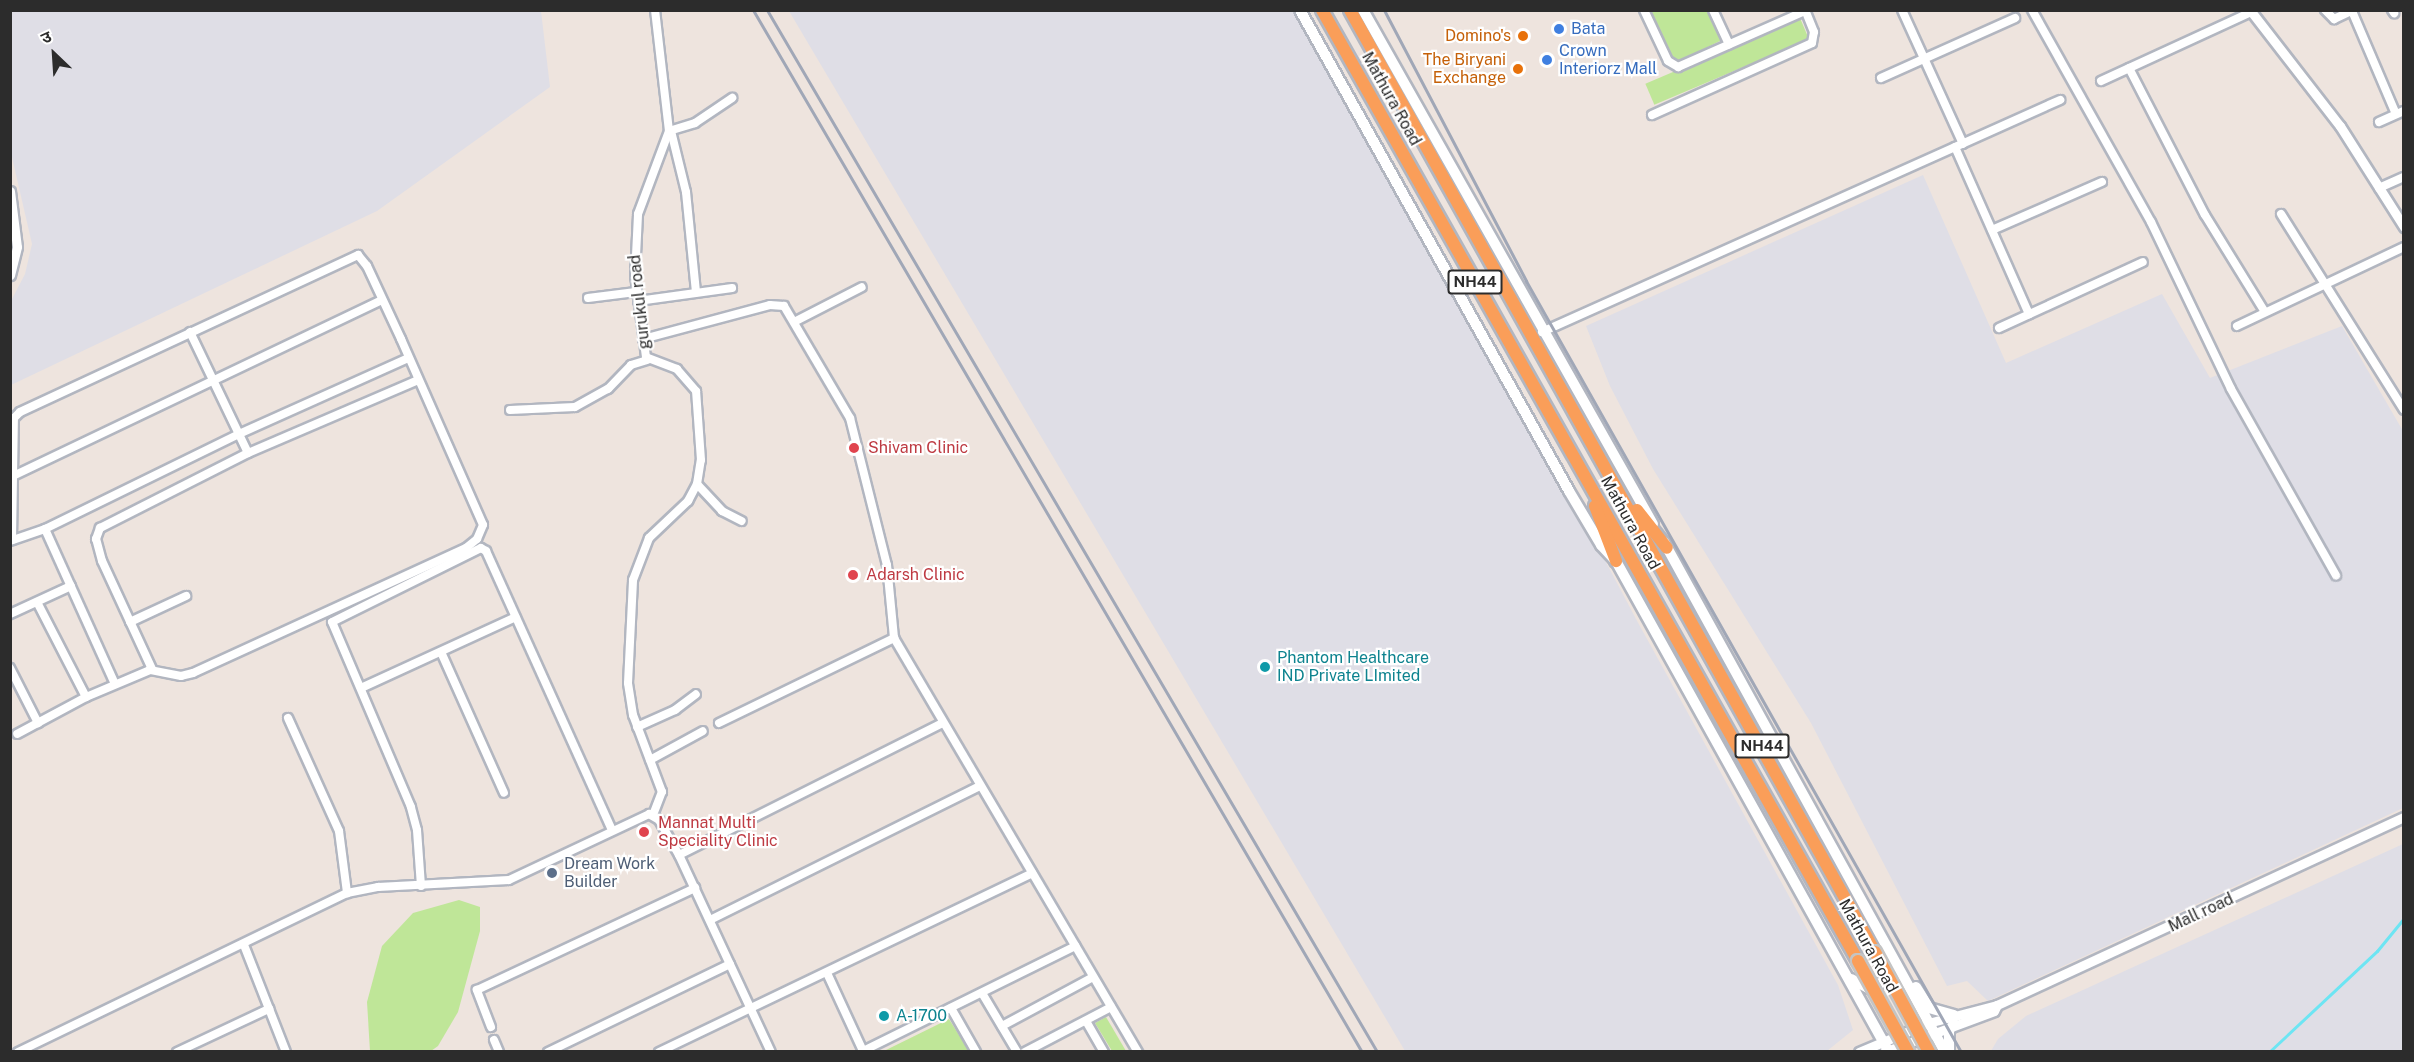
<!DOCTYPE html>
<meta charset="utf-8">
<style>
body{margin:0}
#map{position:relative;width:2414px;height:1062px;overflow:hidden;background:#eee4de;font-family:"Public Sans","Noto Sans Devanagari",sans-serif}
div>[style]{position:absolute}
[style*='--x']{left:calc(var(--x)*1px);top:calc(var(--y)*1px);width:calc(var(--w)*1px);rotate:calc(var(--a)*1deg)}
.industrial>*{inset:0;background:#dfdee6}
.green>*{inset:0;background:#bfe698;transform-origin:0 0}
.stream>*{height:3px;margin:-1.5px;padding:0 1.5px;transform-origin:1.5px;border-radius:1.5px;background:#6de5f3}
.roads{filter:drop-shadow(2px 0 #b2b6c0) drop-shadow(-2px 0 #b2b6c0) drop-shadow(0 2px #b2b6c0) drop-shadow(0 -2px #b2b6c0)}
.minor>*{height:8px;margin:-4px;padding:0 4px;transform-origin:4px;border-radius:4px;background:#fff}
.tertiary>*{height:9px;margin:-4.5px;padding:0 4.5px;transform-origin:4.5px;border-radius:4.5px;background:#fff}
.secondary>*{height:10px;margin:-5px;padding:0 5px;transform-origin:5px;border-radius:5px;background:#fff}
.trunk>*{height:12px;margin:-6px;padding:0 6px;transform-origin:6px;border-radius:6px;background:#fa9e59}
.rail>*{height:3px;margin:-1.5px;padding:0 1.5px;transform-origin:1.5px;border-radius:1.5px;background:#a0a7b7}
.bridges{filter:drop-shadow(2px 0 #c4c4c4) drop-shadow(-2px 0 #c4c4c4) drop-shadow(0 2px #c4c4c4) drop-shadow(0 -2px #c4c4c4)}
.trunk-bridge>*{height:12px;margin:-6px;padding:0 6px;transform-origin:6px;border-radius:6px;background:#fa9e59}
.dots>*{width:16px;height:16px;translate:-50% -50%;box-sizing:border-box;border:3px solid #fff;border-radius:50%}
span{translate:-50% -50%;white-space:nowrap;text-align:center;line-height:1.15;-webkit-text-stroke:4.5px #fff;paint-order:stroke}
.shield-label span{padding:2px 4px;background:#fff;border:2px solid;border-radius:4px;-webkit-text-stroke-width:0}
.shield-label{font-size:15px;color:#2c2c2c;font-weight:700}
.shop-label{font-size:16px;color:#366cbe}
.left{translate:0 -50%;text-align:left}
.food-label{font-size:16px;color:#c56008}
.right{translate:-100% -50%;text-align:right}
.street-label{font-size:16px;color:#2c2c2c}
.health-label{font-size:16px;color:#be3a42}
.culture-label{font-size:16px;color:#0d838f}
.service-label{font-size:16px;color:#4e5e75}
.frame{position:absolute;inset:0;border:12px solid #2c2c2c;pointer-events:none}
.north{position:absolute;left:24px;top:24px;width:60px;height:60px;-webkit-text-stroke:4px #fff;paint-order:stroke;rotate:335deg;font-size:16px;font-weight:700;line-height:24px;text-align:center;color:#2c2c2c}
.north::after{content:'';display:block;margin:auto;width:21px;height:27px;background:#2c2c2c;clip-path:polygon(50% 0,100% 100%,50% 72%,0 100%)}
</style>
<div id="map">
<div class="industrial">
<i style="clip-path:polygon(11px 10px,541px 11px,550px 87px,377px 211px,11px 385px,11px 301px,25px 274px,32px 244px,11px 153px)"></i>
<i style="clip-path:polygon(789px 11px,1306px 11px,1403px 178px,1636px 619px,1838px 985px,1853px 1030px,1827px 1051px,1405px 1051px)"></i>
<i style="clip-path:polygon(1923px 175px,2006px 363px,2162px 294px,2210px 378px,2342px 326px,2403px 431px,2403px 808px,1988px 1001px,1967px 981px,1947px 986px,1811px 723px,1653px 469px,1610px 386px,1586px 326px)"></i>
<i style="clip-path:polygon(2403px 844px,2403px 1051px,1991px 1051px,1998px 1039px,2026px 1016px)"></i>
</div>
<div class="green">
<i style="clip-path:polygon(1650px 11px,1708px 11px,1722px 40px,1675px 63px)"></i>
<i style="left:1800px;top:18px;width:23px;height:168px;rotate:67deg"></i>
<i style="clip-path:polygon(459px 900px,480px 907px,480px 931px,458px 1012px,438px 1046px,431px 1051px,370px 1051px,367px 1002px,382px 946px,413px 913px)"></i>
<i style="clip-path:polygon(1106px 1017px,1126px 1051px,1112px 1051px,1095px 1023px)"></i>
<i style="clip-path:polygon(949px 1019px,969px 1051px,886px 1050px)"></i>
</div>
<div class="stream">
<i style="--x:2269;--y:1052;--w:148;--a:-43.1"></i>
<i style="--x:2377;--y:951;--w:43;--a:-50.7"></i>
</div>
<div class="roads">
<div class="minor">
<i style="--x:1644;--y:10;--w:56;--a:64.8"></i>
<i style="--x:1668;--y:61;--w:12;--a:31"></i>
<i style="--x:1678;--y:67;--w:139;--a:-23.8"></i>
<i style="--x:1713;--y:10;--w:38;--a:65"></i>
<i style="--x:1902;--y:10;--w:147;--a:65.5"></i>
<i style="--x:2032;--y:10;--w:243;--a:60.7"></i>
<i style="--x:2151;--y:222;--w:185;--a:64.4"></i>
<i style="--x:2231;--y:389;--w:214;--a:60.6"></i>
<i style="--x:2325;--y:10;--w:13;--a:45"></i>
<i style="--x:2334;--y:19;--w:21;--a:-25"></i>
<i style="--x:2392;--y:10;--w:4;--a:56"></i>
<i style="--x:2352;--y:11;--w:112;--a:66.9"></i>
<i style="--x:2129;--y:68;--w:165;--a:62.7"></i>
<i style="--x:2205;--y:215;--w:114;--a:58.3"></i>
<i style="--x:1881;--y:78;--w:147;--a:-24.1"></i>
<i style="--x:2101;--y:81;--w:165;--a:-24.7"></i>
<i style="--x:1652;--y:115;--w:175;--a:-24.2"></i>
<i style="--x:1812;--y:43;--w:11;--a:-80"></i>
<i style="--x:1814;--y:32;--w:24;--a:-112"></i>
<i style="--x:2379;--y:122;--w:27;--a:-24"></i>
<i style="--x:669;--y:131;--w:27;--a:-17"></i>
<i style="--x:695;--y:123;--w:45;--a:-34"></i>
<i style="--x:671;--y:131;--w:63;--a:76.2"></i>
<i style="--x:686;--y:192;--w:101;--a:84.3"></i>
<i style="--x:1955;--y:147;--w:183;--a:66.1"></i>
<i style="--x:2379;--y:188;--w:27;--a:-24"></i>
<i style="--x:2281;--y:214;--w:231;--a:57.9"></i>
<i style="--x:1992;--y:230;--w:120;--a:-23.6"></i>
<i style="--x:588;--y:298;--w:48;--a:-7.1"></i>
<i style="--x:638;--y:301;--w:95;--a:-7.9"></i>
<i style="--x:794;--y:322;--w:76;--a:-27.2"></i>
<i style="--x:2237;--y:326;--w:185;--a:-25.3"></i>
<i style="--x:1999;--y:328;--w:158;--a:-24.6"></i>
<i style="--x:190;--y:332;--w:134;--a:64.4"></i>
<i style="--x:1542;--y:332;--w:568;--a:-24.13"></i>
<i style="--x:643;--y:339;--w:131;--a:-15"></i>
<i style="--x:770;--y:305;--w:14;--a:4"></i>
<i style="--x:784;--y:306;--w:130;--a:59.5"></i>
<i style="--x:850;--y:418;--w:152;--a:75.9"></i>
<i style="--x:887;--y:565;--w:73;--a:84.5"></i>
<i style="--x:894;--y:638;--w:481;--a:59.5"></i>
<i style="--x:510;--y:410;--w:65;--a:-2.6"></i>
<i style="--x:575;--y:407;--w:38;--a:-29"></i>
<i style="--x:608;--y:389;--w:33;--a:-46"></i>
<i style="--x:631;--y:365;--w:17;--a:-17"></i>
<i style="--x:13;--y:476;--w:409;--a:-25.5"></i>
<i style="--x:697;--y:484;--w:37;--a:47"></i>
<i style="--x:722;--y:511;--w:22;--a:27"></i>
<i style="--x:45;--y:529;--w:170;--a:65.7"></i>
<i style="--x:12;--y:540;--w:122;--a:-89.1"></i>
<i style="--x:14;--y:418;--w:8;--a:-45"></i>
<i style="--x:20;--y:412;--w:373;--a:-24.9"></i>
<i style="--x:358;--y:255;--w:14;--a:51"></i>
<i style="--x:367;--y:266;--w:81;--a:65"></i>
<i style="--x:401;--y:339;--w:203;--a:66.2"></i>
<i style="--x:483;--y:525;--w:15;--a:113"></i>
<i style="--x:477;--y:539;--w:14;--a:141"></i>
<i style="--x:466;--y:548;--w:300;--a:155.4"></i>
<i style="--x:193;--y:673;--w:12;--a:166"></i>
<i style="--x:181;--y:676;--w:32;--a:-169"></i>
<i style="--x:150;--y:670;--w:69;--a:157.1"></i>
<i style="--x:86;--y:697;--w:78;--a:151.8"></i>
<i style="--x:10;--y:541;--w:37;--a:-19"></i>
<i style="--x:45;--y:529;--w:216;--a:-26.1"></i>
<i style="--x:239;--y:434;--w:185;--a:-24.2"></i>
<i style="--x:37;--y:602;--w:107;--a:62.7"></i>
<i style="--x:10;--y:614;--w:67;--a:-24.7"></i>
<i style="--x:130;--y:622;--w:62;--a:-24.9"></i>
<i style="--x:441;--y:652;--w:154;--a:65.9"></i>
<i style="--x:10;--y:668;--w:62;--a:63"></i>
<i style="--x:152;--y:669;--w:119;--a:-114.8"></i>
<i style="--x:102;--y:561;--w:23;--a:-105"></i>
<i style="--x:96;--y:539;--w:12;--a:-70"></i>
<i style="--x:100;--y:528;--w:166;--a:-26.9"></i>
<i style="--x:248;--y:453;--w:185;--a:-23.2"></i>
<i style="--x:361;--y:688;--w:170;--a:-24.6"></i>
<i style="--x:288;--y:718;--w:124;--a:65.7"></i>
<i style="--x:339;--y:831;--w:63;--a:82.6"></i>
<i style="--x:719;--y:723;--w:195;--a:-25.9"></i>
<i style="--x:637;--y:727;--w:42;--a:-24.1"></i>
<i style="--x:675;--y:710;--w:26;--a:-37"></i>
<i style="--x:650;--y:760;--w:60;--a:-28.7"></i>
<i style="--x:653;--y:815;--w:25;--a:-69"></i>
<i style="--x:662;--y:792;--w:82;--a:-110.6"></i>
<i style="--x:633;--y:715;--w:32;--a:-99"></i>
<i style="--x:628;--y:683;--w:103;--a:-87.2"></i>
<i style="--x:633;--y:580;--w:45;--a:-69.1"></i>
<i style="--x:649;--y:538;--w:54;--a:-43.5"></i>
<i style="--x:688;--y:501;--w:19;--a:-62"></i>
<i style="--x:697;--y:484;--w:24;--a:-81"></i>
<i style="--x:701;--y:460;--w:69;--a:-94.1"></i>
<i style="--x:696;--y:391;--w:29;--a:-131"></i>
<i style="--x:677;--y:369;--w:33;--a:-159"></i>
<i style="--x:646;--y:357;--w:82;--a:-97.7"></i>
<i style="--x:635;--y:276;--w:62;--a:-87.2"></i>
<i style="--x:638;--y:214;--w:89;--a:-69.5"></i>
<i style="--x:669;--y:131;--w:122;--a:-96.6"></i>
<i style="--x:679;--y:855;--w:295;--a:-26.6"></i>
<i style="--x:421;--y:886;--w:56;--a:-94.1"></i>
<i style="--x:417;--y:830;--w:24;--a:-105"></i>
<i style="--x:411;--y:807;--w:201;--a:-113.1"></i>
<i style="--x:332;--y:622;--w:166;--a:-26.4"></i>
<i style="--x:481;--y:548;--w:6;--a:31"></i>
<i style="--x:486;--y:551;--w:306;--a:65.7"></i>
<i style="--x:710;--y:920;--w:301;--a:-26.4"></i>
<i style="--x:244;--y:945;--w:115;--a:68.6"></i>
<i style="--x:827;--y:973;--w:86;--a:65.2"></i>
<i style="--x:863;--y:1051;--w:237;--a:-26.3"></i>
<i style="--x:982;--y:993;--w:69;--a:59.3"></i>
<i style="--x:951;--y:1008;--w:51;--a:60.4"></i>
<i style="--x:1086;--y:1021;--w:36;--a:60"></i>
<i style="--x:1002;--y:1026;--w:103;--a:-28.3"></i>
<i style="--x:491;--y:1027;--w:40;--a:-111"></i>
<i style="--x:477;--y:990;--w:241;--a:-25.1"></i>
<i style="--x:494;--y:1040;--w:13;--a:67"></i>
<i style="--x:18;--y:1052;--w:365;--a:-25.8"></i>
<i style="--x:347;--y:893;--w:32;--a:-11"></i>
<i style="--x:378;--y:887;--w:131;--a:-3.1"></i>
<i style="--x:509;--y:880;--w:155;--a:-25.2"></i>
<i style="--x:649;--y:814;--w:12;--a:31"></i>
<i style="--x:659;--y:820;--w:40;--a:60.3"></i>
<i style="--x:679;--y:855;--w:217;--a:65"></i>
<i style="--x:177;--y:1052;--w:102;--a:-25.1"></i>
<i style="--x:548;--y:1052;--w:202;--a:-25.8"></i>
<i style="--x:659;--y:1052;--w:414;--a:-25.6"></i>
<i style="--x:1025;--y:1052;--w:97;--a:-27.6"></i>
</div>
<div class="tertiary">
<i style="--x:2250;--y:10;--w:147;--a:52.2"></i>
<i style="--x:2340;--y:126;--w:120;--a:57.6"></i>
<i style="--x:10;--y:191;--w:56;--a:82.9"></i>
<i style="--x:17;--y:247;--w:29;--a:104"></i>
<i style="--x:1859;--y:1052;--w:75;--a:-22.8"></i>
<i style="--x:1928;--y:1023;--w:71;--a:-14.6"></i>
<i style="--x:1884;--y:1052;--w:117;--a:-20.4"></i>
<i style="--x:1994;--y:1011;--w:7;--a:-63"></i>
<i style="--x:1997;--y:1005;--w:448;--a:-24.8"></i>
</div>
<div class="secondary">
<i style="--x:1300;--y:10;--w:551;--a:60.78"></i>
<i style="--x:1569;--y:491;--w:63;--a:59.3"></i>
<i style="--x:1601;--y:545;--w:22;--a:47"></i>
<i style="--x:1616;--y:561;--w:562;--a:60.93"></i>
<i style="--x:1363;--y:10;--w:590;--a:60.57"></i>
<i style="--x:1664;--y:542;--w:582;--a:61.15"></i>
<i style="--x:1851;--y:979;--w:19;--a:28"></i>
<i style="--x:1868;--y:988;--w:18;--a:-22"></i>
<i style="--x:1885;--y:981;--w:12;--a:-66"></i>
<i style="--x:1916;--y:987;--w:25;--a:58"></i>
<i style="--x:1929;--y:1008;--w:26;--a:16"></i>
<i style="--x:1949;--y:1052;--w:22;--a:-90"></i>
<i style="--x:1949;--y:1030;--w:8;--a:-50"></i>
</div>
<div class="trunk">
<i style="--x:1322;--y:10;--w:1092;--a:60.59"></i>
<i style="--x:1350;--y:10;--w:1078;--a:60.87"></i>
<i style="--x:1595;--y:506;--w:59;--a:69.1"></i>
<i style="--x:1637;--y:510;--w:48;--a:51.7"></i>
</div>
</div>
<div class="rail">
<i style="--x:753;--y:10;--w:1207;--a:59.7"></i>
<i style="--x:767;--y:10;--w:1207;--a:59.65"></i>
<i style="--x:1384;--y:10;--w:306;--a:62.3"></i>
<i style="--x:1526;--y:281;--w:885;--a:60.57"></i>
</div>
<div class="bridges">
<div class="trunk-bridge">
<i style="--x:1875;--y:952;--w:114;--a:61.6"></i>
<i style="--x:1858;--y:961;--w:104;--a:61.2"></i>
</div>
</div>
<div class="dots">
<i style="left:1559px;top:29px;background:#3f7fe0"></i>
<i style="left:1523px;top:36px;background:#e8710a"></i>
<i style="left:1547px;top:60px;background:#3f7fe0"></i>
<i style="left:1518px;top:69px;background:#e8710a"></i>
<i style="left:854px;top:448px;background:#e0444e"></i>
<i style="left:853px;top:575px;background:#e0444e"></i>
<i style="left:1265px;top:667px;background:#0f9aa8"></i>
<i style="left:644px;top:832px;background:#e0444e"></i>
<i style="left:552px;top:873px;background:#5c6f8a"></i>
<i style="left:884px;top:1016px;background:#0f9aa8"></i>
</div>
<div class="shield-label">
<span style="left:1475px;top:282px">NH44</span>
<span style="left:1762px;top:746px">NH44</span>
</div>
<div class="shop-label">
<span class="left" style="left:1571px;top:29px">Bata</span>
<span class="left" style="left:1559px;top:60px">Crown<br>Interiorz Mall</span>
</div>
<div class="food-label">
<span class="right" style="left:1511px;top:36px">Domino's</span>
<span class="right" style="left:1506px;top:69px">The Biryani<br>Exchange</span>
</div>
<div class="street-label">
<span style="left:1391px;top:99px;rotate:61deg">Mathura Road</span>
<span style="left:640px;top:302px;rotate:-96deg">gurukul road</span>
<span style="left:1630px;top:523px;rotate:61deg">Mathura Road</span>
<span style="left:2201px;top:913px;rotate:-25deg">Mall road</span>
<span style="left:1868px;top:946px;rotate:61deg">Mathura Road</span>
</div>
<div class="health-label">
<span class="left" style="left:868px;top:448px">Shivam Clinic</span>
<span class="left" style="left:866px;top:575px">Adarsh Clinic</span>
<span class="left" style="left:658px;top:832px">Mannat Multi<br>Speciality Clinic</span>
</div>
<div class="culture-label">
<span class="left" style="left:1277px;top:667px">Phantom Healthcare<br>IND Private LImited</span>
<span class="left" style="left:896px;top:1016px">A-1700</span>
</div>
<div class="service-label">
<span class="left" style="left:564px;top:873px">Dream Work<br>Builder</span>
</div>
<div class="frame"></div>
<div class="north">उ</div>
</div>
